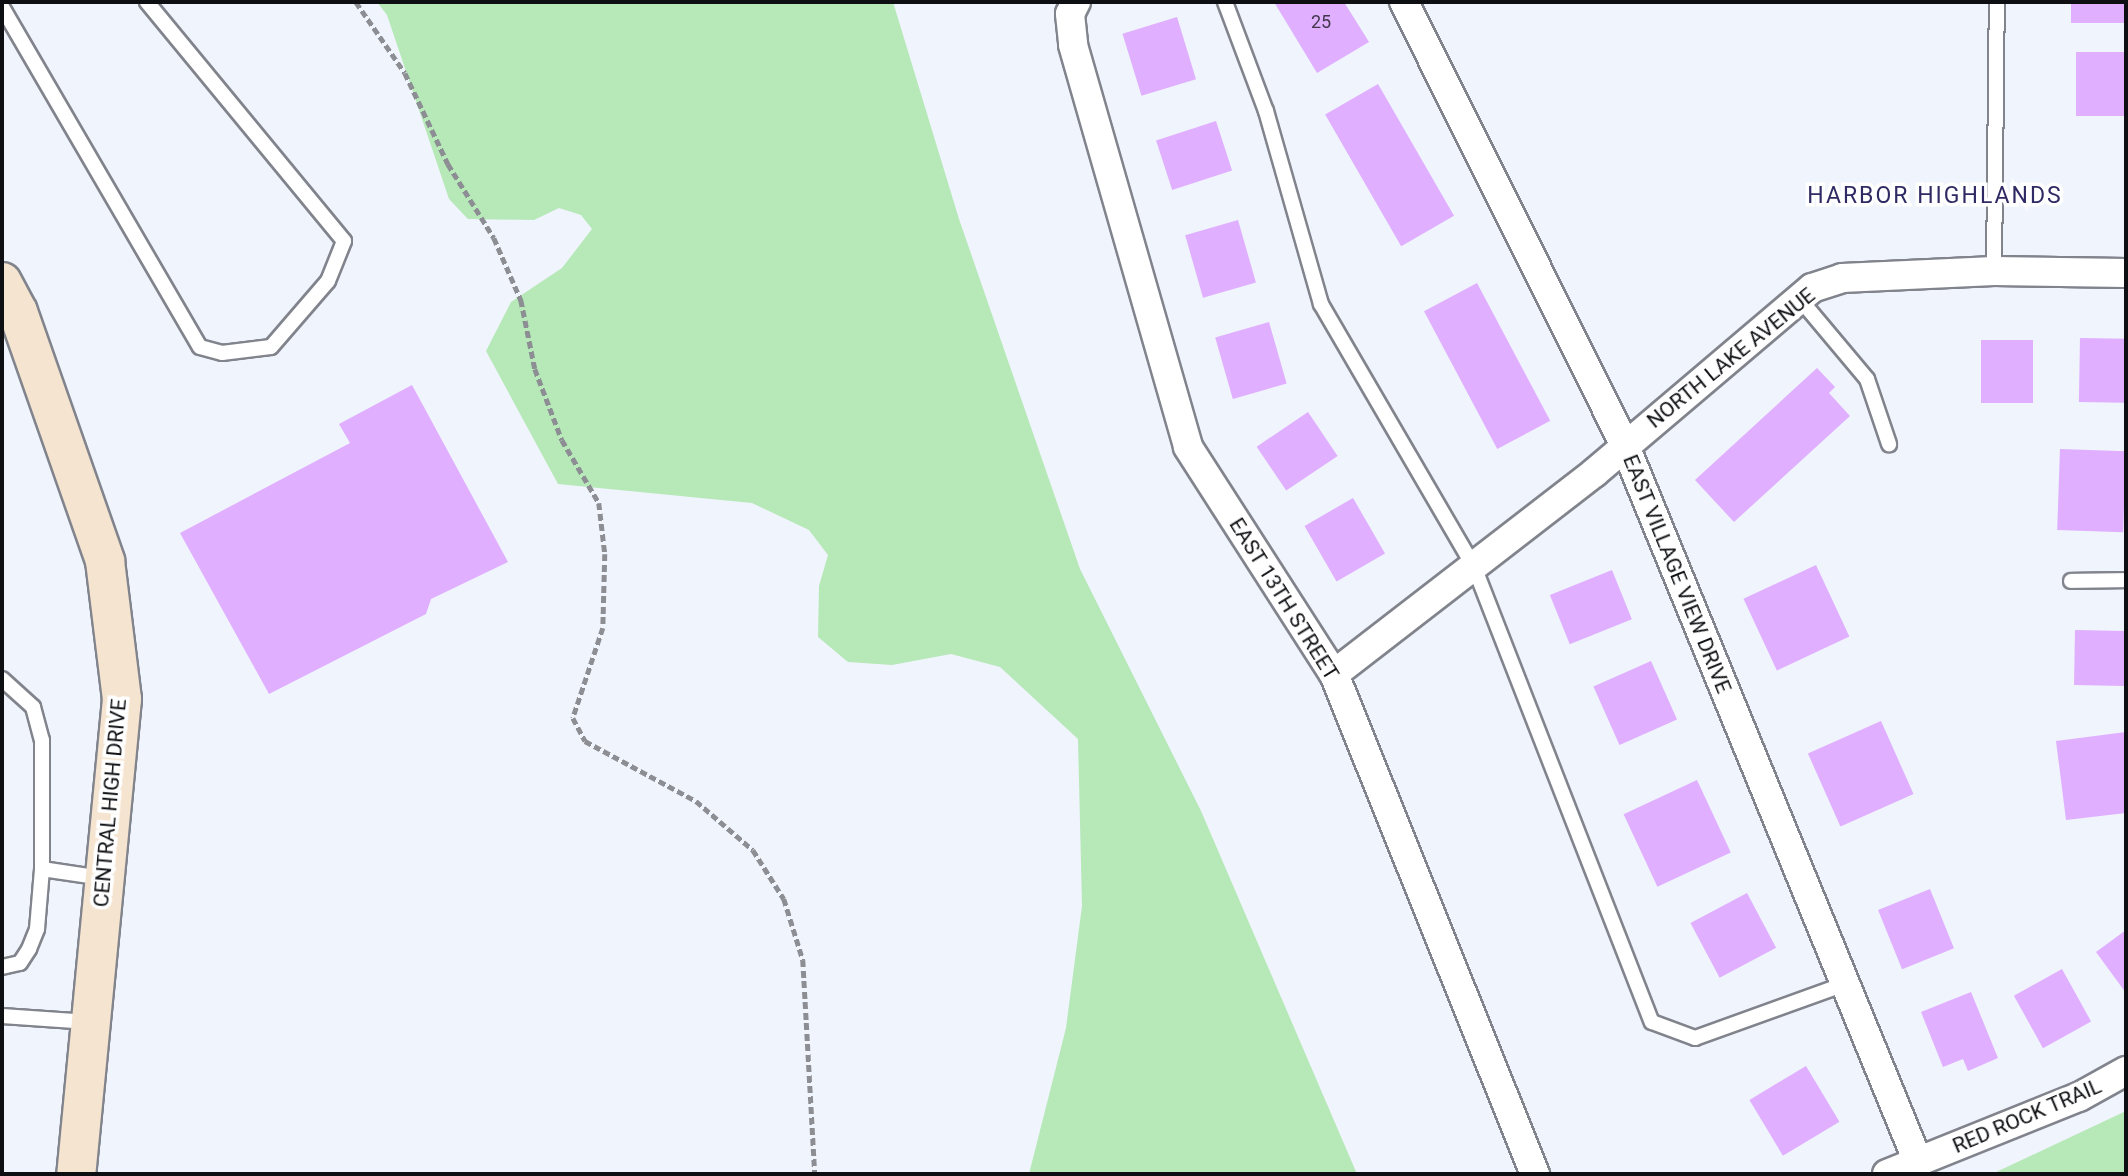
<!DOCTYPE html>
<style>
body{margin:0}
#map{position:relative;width:2128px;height:1176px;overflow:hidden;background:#f0f4fc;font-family:Roboto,sans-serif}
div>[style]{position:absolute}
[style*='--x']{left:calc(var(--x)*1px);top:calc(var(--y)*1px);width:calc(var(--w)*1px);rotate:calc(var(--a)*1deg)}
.green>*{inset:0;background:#b6e8b8}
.building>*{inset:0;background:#e0afff;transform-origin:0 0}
.path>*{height:4.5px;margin-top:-2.25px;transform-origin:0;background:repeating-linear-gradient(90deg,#8c8e94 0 7px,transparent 0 10.5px)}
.roads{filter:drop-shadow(2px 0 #81848c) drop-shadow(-2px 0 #81848c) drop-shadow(0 2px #81848c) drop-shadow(0 -2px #81848c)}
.lane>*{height:14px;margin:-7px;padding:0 7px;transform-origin:7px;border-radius:7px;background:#fff}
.street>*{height:28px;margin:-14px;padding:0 14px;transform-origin:14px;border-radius:14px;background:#fff}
.secondary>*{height:38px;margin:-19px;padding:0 19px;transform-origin:19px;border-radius:19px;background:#f5e4d0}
span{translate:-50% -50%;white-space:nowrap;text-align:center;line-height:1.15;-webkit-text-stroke:7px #fff;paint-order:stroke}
.number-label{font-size:18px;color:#42374d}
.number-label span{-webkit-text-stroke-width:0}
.street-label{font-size:21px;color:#0e0f12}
.neighbourhood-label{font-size:23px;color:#2f2a64;letter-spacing:2px}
.frame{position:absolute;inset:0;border:4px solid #0e0f12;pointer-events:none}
</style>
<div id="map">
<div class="green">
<i style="clip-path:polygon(377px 2px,893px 2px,959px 219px,1080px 569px,1201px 811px,1357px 1174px,1029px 1174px,1066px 1028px,1082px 906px,1078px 739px,1000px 667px,951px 654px,892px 665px,848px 662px,818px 637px,819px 586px,828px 555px,809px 530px,752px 503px,558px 484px,486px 351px,511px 302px,562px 268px,592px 229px,581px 215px,559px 208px,534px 220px,468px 219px,449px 199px,387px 15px)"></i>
<i style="clip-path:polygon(2126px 1111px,2126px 1174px,1992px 1174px)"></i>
</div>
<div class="building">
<i style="clip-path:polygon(1274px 2px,1344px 2px,1369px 42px,1317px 73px)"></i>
<i style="left:2071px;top:2px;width:55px;height:21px"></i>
<i style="left:1177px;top:17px;width:65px;height:57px;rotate:73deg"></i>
<i style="left:2126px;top:52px;width:64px;height:50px;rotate:90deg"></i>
<i style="left:1378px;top:84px;width:152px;height:61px;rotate:60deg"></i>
<i style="left:1216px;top:121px;width:52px;height:63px;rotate:72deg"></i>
<i style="left:1238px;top:220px;width:65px;height:55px;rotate:74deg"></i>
<i style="left:1477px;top:283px;width:156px;height:60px;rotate:62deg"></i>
<i style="left:1269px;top:322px;width:64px;height:56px;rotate:74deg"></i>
<i style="left:2080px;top:338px;width:46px;height:64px;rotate:1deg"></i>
<i style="left:1981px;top:340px;width:52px;height:63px"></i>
<i style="clip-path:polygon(1817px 368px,1835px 387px,1829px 393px,1850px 416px,1734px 522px,1695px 480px)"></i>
<i style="clip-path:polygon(412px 385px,508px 562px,431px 599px,426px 614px,269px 694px,180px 533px,350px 443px,339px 424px)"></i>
<i style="left:1308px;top:412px;width:53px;height:62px;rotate:56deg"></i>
<i style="left:2060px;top:449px;width:66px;height:81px;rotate:2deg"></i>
<i style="left:1353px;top:498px;width:64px;height:56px;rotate:60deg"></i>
<i style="left:1816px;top:565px;width:79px;height:80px;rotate:65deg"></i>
<i style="left:1612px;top:570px;width:53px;height:67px;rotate:68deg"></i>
<i style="left:2075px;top:630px;width:51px;height:55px;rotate:1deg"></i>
<i style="left:1651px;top:661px;width:64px;height:63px;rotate:66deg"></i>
<i style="left:1881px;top:721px;width:80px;height:80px;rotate:66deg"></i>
<i style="clip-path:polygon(2126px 732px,2126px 813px,2066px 820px,2056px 741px)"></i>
<i style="left:1697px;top:780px;width:80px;height:81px;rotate:65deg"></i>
<i style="left:1930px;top:889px;width:64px;height:56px;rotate:68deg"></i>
<i style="left:1747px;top:893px;width:62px;height:64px;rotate:62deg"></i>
<i style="clip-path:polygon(2126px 930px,2126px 993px,2096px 952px)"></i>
<i style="left:2062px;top:969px;width:60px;height:55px;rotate:61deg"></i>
<i style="clip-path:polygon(1971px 992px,1998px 1058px,1968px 1071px,1963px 1059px,1943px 1067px,1921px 1012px)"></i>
<i style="left:1806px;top:1066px;width:65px;height:66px;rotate:59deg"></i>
</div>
<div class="path">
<i style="--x:356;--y:2;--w:86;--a:55.4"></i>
<i style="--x:405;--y:73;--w:101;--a:64.7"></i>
<i style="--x:448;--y:164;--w:87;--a:58.1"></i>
<i style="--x:494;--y:238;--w:68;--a:66.5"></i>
<i style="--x:521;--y:300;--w:70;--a:78.5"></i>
<i style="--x:535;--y:369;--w:76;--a:69.2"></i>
<i style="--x:562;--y:440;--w:73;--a:59.6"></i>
<i style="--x:599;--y:503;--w:51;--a:83.3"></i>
<i style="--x:605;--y:554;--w:74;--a:91.5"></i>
<i style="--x:603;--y:628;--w:95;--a:108.4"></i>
<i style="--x:573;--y:718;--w:26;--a:62"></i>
<i style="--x:585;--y:741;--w:126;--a:28.4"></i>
<i style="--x:696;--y:801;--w:75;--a:40.7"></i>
<i style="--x:753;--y:850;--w:58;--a:57.7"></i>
<i style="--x:784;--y:899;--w:64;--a:72.7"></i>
<i style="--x:803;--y:960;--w:214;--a:86.8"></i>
</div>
<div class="roads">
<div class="lane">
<i style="--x:1225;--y:2;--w:116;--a:69.4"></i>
<i style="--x:1266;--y:111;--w:201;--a:74.1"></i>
<i style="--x:1321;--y:304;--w:306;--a:59.8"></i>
<i style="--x:1475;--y:569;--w:486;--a:68.7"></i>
<i style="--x:1652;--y:1022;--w:46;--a:20.4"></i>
<i style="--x:1695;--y:1038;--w:159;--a:-19.8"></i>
<i style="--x:2;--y:7;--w:393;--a:59.8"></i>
<i style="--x:200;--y:347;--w:23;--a:15"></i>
<i style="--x:222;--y:353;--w:49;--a:-7"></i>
<i style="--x:271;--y:347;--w:87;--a:-49.2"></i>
<i style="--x:328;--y:281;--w:43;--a:-68.2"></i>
<i style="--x:344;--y:241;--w:310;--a:-129.5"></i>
<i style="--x:1994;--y:271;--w:269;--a:-89.4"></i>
<i style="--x:1799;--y:298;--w:106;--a:50"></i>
<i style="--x:1867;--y:379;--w:69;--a:71.3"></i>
<i style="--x:2071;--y:581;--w:55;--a:-1"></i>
<i style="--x:2;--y:679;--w:42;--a:42.1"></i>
<i style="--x:33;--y:707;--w:34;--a:75"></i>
<i style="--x:42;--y:740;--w:129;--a:90"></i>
<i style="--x:42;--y:869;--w:62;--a:8.4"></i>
<i style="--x:2;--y:967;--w:18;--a:-13"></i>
<i style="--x:20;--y:963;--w:17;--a:-57"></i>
<i style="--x:29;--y:949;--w:22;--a:-68"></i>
<i style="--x:37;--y:929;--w:60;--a:-85.2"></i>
<i style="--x:2;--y:1016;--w:87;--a:3.9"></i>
</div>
<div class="street">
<i style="--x:1076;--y:2;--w:13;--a:117"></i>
<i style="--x:1070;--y:14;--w:31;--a:84"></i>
<i style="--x:1073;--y:45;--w:418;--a:74"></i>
<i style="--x:1188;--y:447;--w:270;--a:57.3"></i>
<i style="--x:1334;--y:674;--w:539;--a:68.1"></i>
<i style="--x:1404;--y:2;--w:496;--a:63.5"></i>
<i style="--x:1625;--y:446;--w:774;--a:67.74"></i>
<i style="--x:1334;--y:674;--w:329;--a:-37.7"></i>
<i style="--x:1594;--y:473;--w:286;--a:-40.3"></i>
<i style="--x:1812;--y:288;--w:32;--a:-18"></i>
<i style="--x:1842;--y:278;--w:152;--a:-2.6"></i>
<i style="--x:1994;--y:271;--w:132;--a:0.9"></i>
<i style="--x:1887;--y:1174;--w:207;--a:-21.9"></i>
<i style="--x:2079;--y:1097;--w:54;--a:-29"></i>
</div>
<div class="secondary">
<i style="--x:2;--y:282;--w:34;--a:62"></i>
<i style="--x:18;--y:312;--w:264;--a:70.7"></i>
<i style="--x:105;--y:561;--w:139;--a:83"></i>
<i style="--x:122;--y:699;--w:477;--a:95.5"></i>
</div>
</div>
<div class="number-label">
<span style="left:1321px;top:22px">25</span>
</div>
<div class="street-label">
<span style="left:1731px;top:358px;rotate:-39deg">NORTH LAKE AVENUE</span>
<span style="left:1677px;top:574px;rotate:68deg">EAST VILLAGE VIEW DRIVE</span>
<span style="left:1284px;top:599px;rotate:58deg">EAST 13TH STREET</span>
<span style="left:110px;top:803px;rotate:-85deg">CENTRAL HIGH DRIVE</span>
<span style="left:2027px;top:1116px;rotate:-23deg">RED ROCK TRAIL</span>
</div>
<div class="neighbourhood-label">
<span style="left:1935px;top:196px">HARBOR HIGHLANDS</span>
</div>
<div class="frame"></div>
</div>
